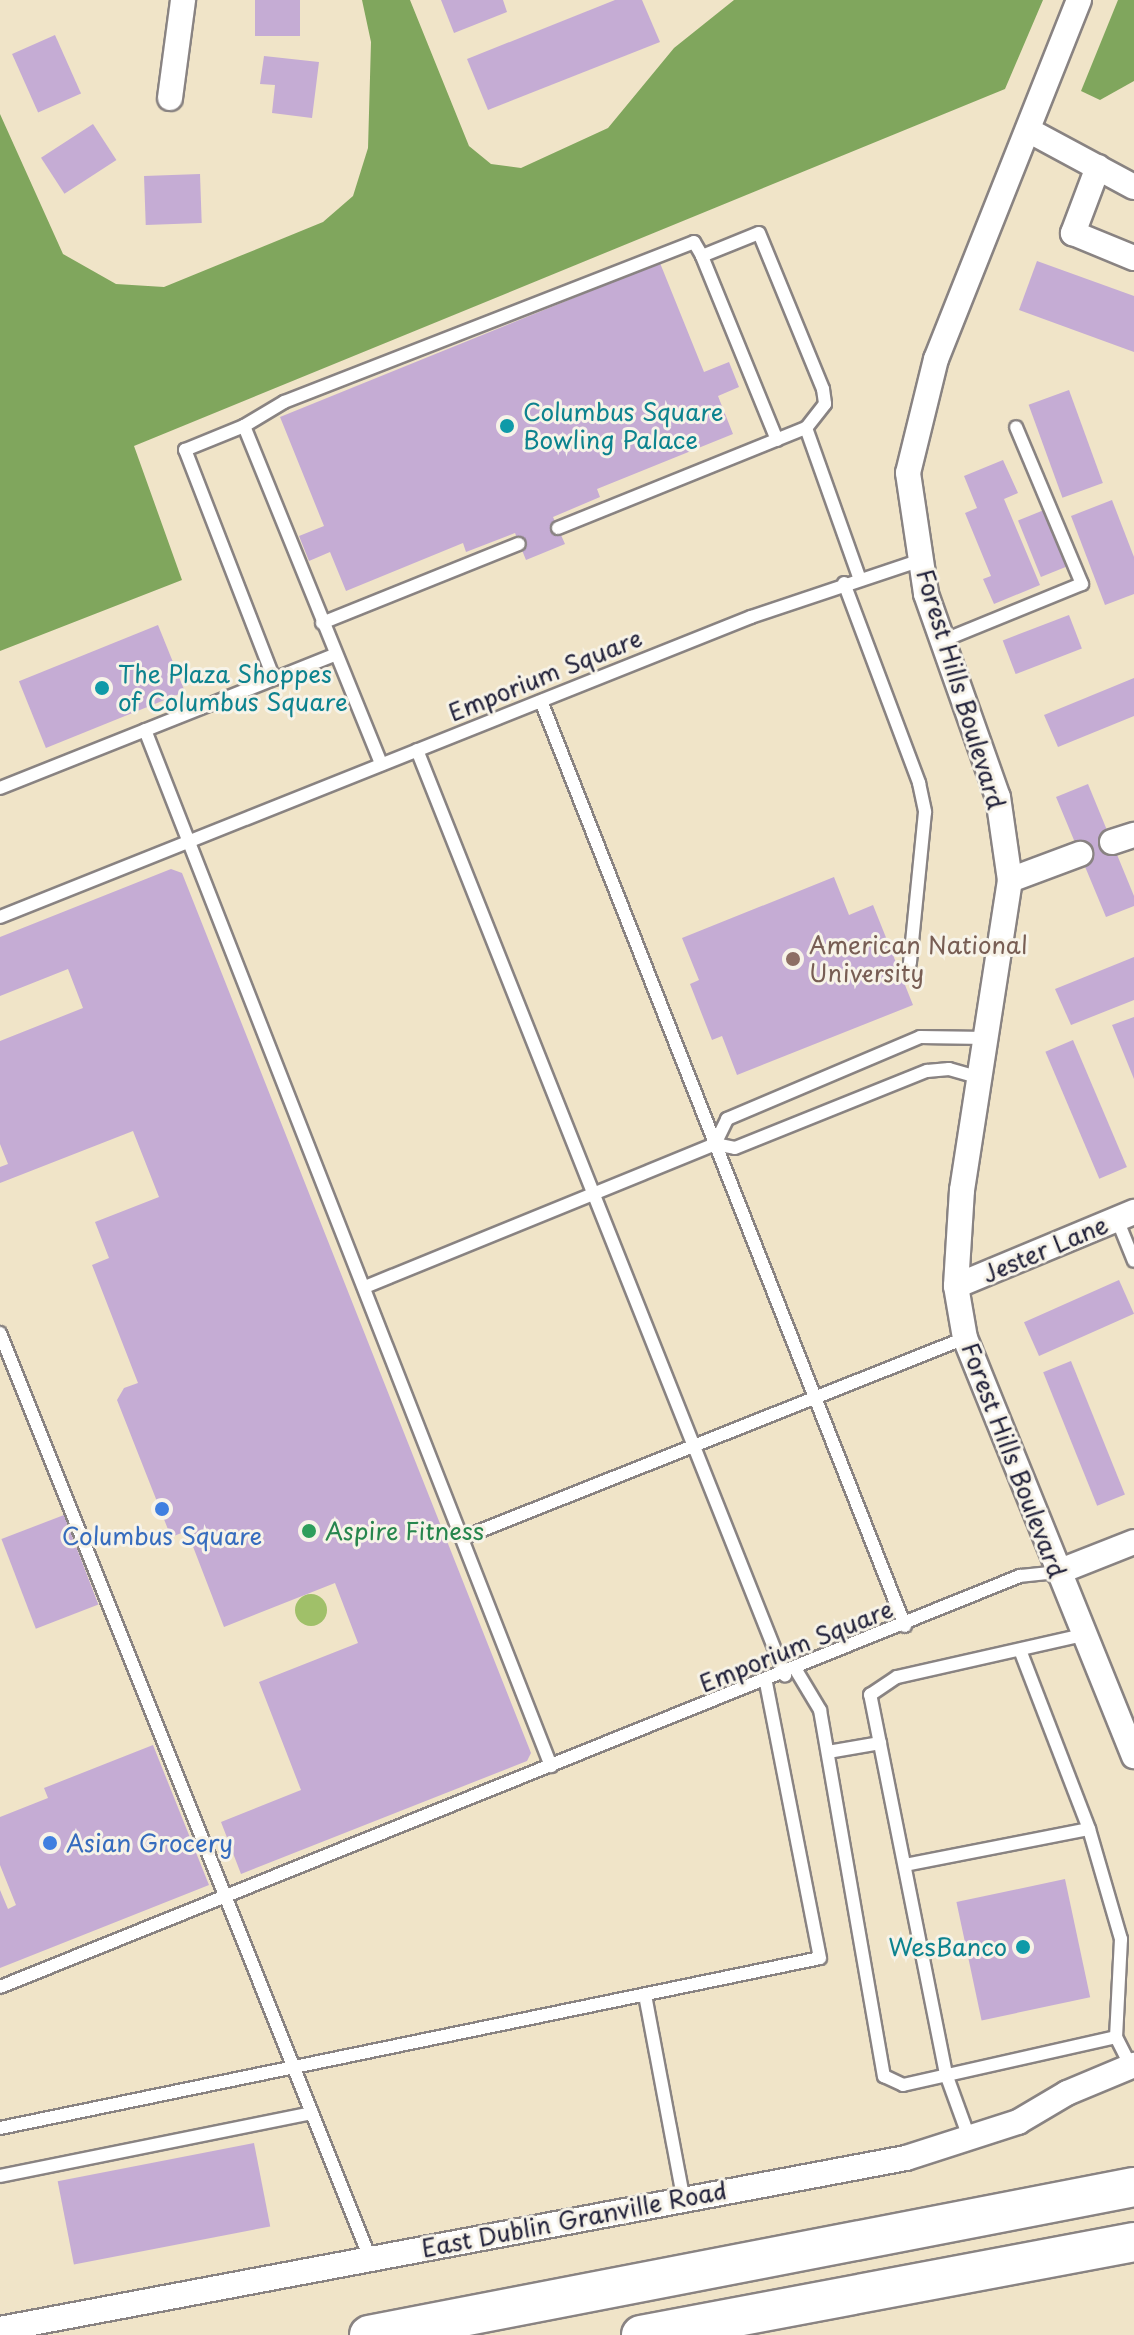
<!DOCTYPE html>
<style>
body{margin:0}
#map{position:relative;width:1134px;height:2335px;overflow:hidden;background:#f0e4c8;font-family:"Playpen Sans",sans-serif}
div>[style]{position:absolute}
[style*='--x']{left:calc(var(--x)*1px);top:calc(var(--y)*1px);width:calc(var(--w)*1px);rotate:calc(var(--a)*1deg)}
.green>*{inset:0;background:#a0c069}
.round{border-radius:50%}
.forest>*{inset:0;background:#80a65d}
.building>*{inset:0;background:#c5acd4;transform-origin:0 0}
.roads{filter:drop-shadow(2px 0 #898382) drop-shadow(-2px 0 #898382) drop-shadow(0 2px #898382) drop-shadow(0 -2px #898382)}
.lane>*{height:12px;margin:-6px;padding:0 6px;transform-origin:6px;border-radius:6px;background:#fff}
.street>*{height:24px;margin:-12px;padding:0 12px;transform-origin:12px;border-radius:12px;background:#fff}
.primary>*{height:38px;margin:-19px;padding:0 19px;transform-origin:19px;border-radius:19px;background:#fff}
.dots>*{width:22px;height:22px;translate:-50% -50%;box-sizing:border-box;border:4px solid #f7f3e8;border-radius:50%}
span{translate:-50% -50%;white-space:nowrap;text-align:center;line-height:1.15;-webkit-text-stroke:6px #f7f3e8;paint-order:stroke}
.culture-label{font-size:24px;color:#0d838f}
.left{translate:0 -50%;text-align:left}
.right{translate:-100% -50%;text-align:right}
.street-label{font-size:24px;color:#22223b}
.education-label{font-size:24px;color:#785e54}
.leisure-label{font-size:24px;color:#27864d}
.shop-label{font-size:24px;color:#366cbe}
</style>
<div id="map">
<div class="green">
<i class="round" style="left:295px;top:1594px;width:32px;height:32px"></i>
</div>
<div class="forest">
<i style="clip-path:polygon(362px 0,410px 0,469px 146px,491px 164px,521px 168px,608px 128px,674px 48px,734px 0,1043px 0,1005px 89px,134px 446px,182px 580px,0 651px,0 114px,63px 254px,116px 284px,164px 287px,323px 222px,353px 196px,368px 148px,371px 42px)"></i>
<i style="clip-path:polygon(1118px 0,1134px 0,1134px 81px,1100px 100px,1081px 91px)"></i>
</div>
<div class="building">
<i style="left:255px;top:0;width:45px;height:36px"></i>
<i style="clip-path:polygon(441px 0,503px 0,507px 12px,454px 33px)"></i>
<i style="clip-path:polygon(615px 0,642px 0,660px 42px,488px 110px,467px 59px)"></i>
<i style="left:55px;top:35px;width:64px;height:47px;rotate:66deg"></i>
<i style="clip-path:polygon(264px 56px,319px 62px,312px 118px,272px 113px,275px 85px,260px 84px)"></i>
<i style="left:93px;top:124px;width:43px;height:62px;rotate:57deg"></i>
<i style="left:200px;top:174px;width:49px;height:56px;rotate:88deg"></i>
<i style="clip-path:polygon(1037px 261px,1134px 296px,1134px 352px,1019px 310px)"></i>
<i style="clip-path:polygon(660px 263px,704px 372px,729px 362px,739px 387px,718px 396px,733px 434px,597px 489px,600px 497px,553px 517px,565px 544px,526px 560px,515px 533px,466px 552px,463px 543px,346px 591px,330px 552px,309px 561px,299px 536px,324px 526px,280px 417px)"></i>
<i style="left:1069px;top:390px;width:99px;height:43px;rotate:70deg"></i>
<i style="clip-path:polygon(1003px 460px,1018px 493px,1004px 499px,1040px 585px,994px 604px,983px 579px,991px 576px,965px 513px,977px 508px,964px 476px)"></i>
<i style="clip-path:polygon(1112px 500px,1134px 557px,1134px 594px,1105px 605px,1071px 516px)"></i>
<i style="left:1044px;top:510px;width:61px;height:28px;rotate:68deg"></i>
<i style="left:1069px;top:615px;width:36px;height:71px;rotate:69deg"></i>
<i style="left:158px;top:625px;width:72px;height:150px;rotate:68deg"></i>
<i style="clip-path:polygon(1134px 678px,1134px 716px,1058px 747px,1044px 715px)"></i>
<i style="clip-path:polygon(1088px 784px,1134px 896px,1134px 906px,1106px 917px,1056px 797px)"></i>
<i style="clip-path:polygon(171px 869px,182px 873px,531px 1753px,527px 1761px,241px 1874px,221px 1822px,301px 1790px,259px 1682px,358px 1643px,335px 1583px,224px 1627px,187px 1531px,171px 1537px,117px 1400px,124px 1388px,138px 1383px,92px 1265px,109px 1258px,95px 1222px,159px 1197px,133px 1131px,0 1183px,0 1167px,8px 1164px,0 1144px,0 1041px,83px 1008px,68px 969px,0 996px,0 937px)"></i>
<i style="clip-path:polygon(834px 877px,849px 915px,873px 905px,913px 1005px,737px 1075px,722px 1036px,712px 1040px,690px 984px,699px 980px,682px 938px)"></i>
<i style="clip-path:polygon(1134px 957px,1134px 1000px,1071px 1025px,1055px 989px)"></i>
<i style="clip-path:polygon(1134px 1017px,1134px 1079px,1112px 1025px)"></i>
<i style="left:1073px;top:1040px;width:138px;height:30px;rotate:67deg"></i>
<i style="left:1119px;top:1280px;width:37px;height:104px;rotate:66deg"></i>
<i style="left:1071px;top:1361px;width:144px;height:30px;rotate:68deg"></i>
<i style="left:64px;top:1515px;width:96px;height:67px;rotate:69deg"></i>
<i style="clip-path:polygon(153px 1745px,209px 1885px,0 1968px,0 1890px,8px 1909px,16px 1905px,0 1865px,0 1817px,48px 1798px,44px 1788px)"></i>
<i style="left:1065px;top:1879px;width:121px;height:111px;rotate:78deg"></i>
<i style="left:254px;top:2143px;width:85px;height:200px;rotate:79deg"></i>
</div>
<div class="roads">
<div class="lane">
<i style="--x:244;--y:426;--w:47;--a:-31"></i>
<i style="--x:284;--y:402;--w:440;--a:-21.3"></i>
<i style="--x:694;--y:242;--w:16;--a:60"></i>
<i style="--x:777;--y:440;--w:199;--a:-112.2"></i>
<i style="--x:702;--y:256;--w:61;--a:-22"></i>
<i style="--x:759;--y:233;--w:169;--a:67.7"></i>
<i style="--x:823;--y:389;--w:15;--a:82"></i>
<i style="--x:825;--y:404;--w:31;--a:128"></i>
<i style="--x:806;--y:428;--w:158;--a:70.4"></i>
<i style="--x:558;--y:528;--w:267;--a:-22"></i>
<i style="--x:844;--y:583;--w:214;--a:69.4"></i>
<i style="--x:919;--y:783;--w:30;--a:78"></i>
<i style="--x:925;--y:812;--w:152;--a:95.7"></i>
<i style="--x:322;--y:623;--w:212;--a:-21.9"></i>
<i style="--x:942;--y:641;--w:151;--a:-22.2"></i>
<i style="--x:1082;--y:584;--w:170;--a:-112.8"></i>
<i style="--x:274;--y:679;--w:246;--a:-111.2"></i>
<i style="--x:185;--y:450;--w:64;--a:-22.1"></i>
<i style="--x:244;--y:426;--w:365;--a:67.9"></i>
<i style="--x:541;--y:701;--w:994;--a:68.52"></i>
<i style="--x:145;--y:730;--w:1113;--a:68.6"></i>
<i style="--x:417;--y:750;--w:996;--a:68.31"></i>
<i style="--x:0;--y:788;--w:360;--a:-21.7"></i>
<i style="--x:0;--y:917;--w:809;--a:-21.78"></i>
<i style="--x:751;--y:617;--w:179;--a:-18.5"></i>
<i style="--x:715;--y:1144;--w:28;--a:-64"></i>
<i style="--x:727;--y:1119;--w:210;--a:-23"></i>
<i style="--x:920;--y:1037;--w:67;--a:0.9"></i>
<i style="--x:1117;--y:1219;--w:45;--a:68"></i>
<i style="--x:365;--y:1287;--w:378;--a:-22.2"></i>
<i style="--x:715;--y:1144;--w:20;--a:11"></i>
<i style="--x:735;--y:1148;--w:207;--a:-21.9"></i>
<i style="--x:927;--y:1071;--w:22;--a:-5"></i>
<i style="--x:949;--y:1069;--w:32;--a:16"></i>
<i style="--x:0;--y:1333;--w:996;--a:68.2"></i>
<i style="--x:462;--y:1538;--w:541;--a:-21.68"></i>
<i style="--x:1020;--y:1650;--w:192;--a:68.9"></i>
<i style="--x:1089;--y:1829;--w:115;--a:73.8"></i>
<i style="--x:1121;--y:1939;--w:98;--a:92.9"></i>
<i style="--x:796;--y:1670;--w:47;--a:59"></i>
<i style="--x:820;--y:1710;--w:372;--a:80.1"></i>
<i style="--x:884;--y:2076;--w:21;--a:25"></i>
<i style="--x:903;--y:2085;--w:218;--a:-12.7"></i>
<i style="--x:1116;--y:2037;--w:33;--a:63"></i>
<i style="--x:828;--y:1752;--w:53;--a:-9.8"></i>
<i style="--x:905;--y:1865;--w:187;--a:-11.1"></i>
<i style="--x:0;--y:1987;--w:1100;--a:-21.95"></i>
<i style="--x:1020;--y:1576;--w:38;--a:-6"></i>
<i style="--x:645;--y:1995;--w:206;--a:79.3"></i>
<i style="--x:0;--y:2128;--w:837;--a:-11.71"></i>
<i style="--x:820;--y:1958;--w:281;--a:-101.1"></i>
<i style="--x:970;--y:2140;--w:70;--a:-110"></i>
<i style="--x:946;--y:2074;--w:387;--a:-101.3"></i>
<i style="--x:870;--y:1695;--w:32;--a:-34"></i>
<i style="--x:897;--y:1677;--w:192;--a:-12.7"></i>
<i style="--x:0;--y:2176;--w:318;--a:-11.4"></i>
</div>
<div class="street">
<i style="--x:1079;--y:0;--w:386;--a:111.7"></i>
<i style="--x:936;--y:359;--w:117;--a:103.8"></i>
<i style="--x:908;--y:473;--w:122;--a:81.5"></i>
<i style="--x:926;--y:594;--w:215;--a:70.5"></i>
<i style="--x:998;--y:797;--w:84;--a:81.8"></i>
<i style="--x:1010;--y:880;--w:314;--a:98.8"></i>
<i style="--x:962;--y:1190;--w:96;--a:93.6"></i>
<i style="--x:956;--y:1286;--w:53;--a:80.2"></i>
<i style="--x:965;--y:1338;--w:451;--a:68"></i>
<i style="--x:170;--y:98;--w:99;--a:-82.4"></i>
<i style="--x:1028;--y:130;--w:120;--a:28.3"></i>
<i style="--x:1098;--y:167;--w:71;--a:110.7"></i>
<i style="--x:1073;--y:233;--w:66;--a:22.3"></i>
<i style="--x:1112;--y:842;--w:23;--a:-18"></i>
<i style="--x:1010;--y:880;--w:75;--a:-20.4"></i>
<i style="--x:956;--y:1286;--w:193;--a:-22.6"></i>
<i style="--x:1058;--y:1572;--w:82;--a:-21.5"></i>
<i style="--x:0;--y:2329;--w:922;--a:-10.69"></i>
<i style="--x:906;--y:2158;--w:118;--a:-17.8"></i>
<i style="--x:1018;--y:2122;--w:57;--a:-30.6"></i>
<i style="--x:1067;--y:2093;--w:73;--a:-22.7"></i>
</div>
<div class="primary">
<i style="--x:369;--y:2335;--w:779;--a:-10.95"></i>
<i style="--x:641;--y:2335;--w:502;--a:-10.68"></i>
</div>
</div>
<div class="dots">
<i style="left:507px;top:426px;background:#0f9aa8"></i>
<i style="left:102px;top:688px;background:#0f9aa8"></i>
<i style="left:793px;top:959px;background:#8d6e63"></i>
<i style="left:162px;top:1509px;background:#3f7fe0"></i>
<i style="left:309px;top:1531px;background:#2e9e5b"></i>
<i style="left:50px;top:1843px;background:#3f7fe0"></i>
<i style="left:1023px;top:1947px;background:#0f9aa8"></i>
</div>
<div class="culture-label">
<span class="left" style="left:523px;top:426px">Columbus Square<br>Bowling Palace</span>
<span class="left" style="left:118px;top:688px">The Plaza Shoppes<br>of Columbus Square</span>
<span class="right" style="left:1007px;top:1947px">WesBanco</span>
</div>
<div class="street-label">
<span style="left:545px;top:675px;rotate:-22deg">Emporium Square</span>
<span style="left:961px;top:689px;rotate:73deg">Forest Hills Boulevard</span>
<span style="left:1045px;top:1249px;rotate:-23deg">Jester Lane</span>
<span style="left:1014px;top:1460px;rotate:69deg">Forest Hills Boulevard</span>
<span style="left:796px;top:1646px;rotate:-22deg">Emporium Square</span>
<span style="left:574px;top:2219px;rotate:-11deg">East Dublin Granville Road</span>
</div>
<div class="education-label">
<span class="left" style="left:809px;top:959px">American National<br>University</span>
</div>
<div class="leisure-label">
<span class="left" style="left:325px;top:1531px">Aspire Fitness</span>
</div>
<div class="shop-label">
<span style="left:162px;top:1536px">Columbus Square</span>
<span class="left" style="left:66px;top:1843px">Asian Grocery</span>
</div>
</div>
